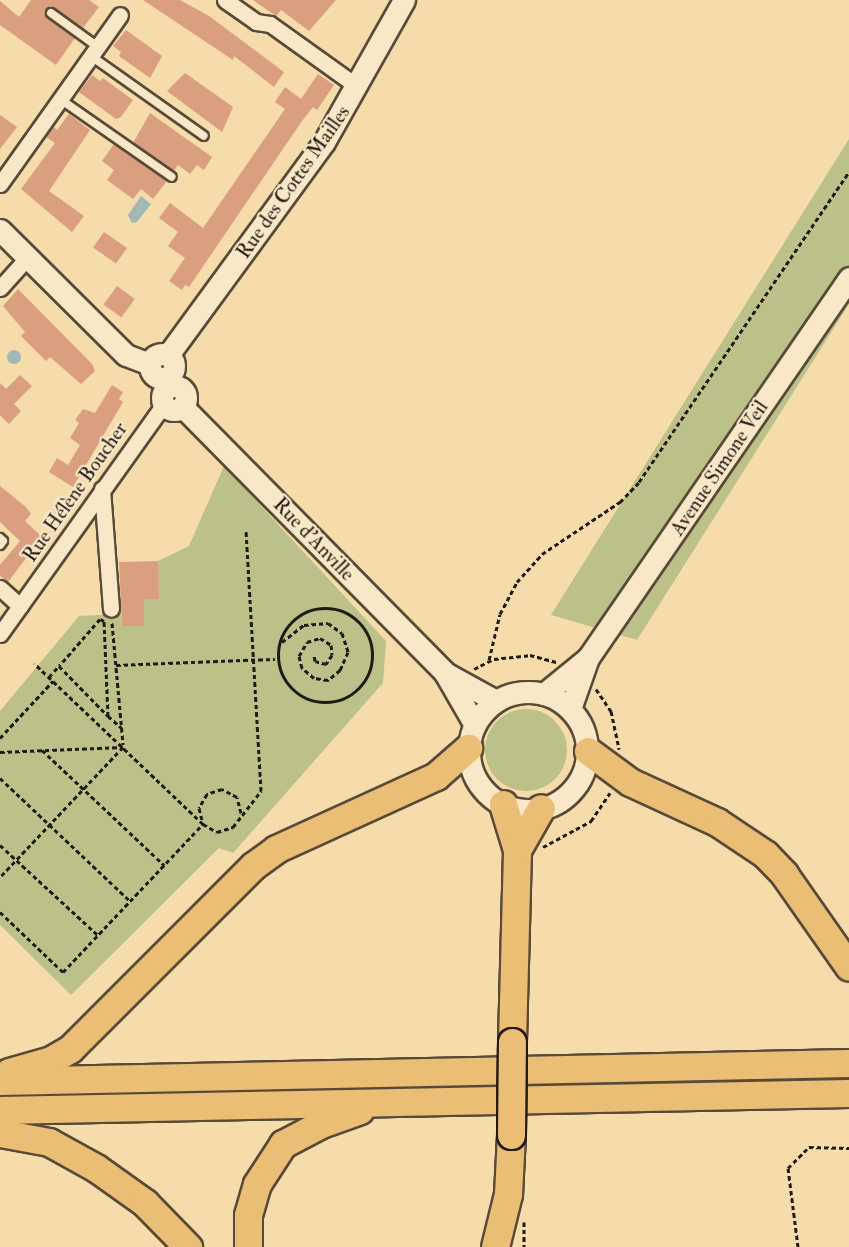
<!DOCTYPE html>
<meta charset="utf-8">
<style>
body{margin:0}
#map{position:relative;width:849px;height:1247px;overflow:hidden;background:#f6dbab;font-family:"IM FELL Double Pica",serif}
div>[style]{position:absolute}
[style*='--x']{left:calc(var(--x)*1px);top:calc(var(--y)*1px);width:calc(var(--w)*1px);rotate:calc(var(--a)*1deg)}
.green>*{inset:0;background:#bcc089}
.round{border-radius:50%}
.water>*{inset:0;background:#a2b8b5}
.building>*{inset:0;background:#da9f7f;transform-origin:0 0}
.path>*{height:3px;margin-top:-1.5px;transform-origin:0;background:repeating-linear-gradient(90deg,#231912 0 4.5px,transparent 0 7.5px)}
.path>.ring{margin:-1.5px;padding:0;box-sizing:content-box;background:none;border:3px solid #231912;border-radius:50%}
.roads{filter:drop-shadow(2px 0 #584a38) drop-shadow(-2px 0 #584a38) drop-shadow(0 2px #584a38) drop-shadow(0 -2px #584a38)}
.lane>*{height:8px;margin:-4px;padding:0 4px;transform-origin:4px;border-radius:4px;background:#f9e8c8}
.street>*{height:15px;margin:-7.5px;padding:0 7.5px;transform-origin:7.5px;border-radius:7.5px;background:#f9e8c8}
.secondary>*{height:21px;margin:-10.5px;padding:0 10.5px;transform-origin:10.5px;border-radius:10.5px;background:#f9e8c8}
.secondary>.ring{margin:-10.5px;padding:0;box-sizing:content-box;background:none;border:21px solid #f9e8c8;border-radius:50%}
.highway>*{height:27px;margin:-13.5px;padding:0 13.5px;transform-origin:13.5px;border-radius:13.5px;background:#ebbe76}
.bridges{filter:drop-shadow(2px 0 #231912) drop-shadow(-2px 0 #231912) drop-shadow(0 2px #231912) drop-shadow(0 -2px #231912)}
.highway-bridge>*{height:27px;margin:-13.5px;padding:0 13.5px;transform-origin:13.5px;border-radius:13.5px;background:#ebbe76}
span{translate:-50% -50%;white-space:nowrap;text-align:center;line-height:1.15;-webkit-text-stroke:4.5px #f9e8c8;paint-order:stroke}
.street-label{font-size:20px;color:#231912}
</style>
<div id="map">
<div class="green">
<i style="clip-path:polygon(849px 139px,849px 304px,637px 640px,551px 615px)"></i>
<i style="clip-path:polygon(224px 466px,386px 641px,383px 683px,233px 853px,219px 848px,71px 995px,0 925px,0 711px,79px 616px,121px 614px,122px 626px,144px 625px,141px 599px,159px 598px,158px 561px,189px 546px)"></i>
<i class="round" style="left:485px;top:709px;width:82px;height:82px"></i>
</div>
<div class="water">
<i style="clip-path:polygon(141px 196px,151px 204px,137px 222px,132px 223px,128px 215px)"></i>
<i class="round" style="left:7px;top:350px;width:14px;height:14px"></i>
</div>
<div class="building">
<i style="clip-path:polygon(31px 0,89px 0,99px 7px,83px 28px,54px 8px,47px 9px,47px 17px,75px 38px,56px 65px,0 25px,0 1px,19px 17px)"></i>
<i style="clip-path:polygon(143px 0,180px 0,209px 16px,284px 72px,274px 87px,234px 56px,233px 60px)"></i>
<i style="clip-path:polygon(253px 0,336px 0,309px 31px,281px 10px,276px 16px)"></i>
<i style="clip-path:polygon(126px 30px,162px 56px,150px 78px,119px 56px,121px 52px,113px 46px)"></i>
<i style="clip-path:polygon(185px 73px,233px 107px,222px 132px,167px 91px)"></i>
<i style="clip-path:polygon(318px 74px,334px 85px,317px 110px,313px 107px,302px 121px,189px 287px,185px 285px,182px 290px,169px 281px,185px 258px,168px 246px,178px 232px,159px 218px,170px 203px,203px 228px,285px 109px,275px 102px,285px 87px,301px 99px)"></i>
<i style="clip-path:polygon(92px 75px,100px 81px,103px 78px,133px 100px,121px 117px,116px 119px,79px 92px)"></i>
<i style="clip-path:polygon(150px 113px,212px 157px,204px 170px,197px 165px,190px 174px,178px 165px,174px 171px,133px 143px)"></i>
<i style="clip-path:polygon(69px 114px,90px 130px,49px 191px,84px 216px,72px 232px,21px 189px,55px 143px,46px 137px,53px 126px,57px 130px)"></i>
<i style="clip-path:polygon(0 115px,17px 127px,0 149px)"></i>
<i style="clip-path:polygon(114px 144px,167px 181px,153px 199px,141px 189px,133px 199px,107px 180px,114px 170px,102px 161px)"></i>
<i style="left:104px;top:232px;width:28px;height:19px;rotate:35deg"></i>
<i style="left:117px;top:286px;width:22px;height:23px;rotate:36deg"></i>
<i style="clip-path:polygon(18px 289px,92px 364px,95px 371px,81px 384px,50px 357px,46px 361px,21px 336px,25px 332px,3px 306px)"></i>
<i style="clip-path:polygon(20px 375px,32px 386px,14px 404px,21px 411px,9px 424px,0 415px,0 383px,6px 389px)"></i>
<i style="clip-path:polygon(112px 385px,123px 392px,119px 399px,123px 402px,73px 487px,49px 472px,57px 458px,68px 465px,80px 445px,70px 438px,79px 423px,75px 420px,83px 409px,95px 413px)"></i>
<i style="clip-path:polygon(0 486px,26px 507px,31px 514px,25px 521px,42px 537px,8px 582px,0 576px,0 565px,20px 541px,0 522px)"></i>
<i style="clip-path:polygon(158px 561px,159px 599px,144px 599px,144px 626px,122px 626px,119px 562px)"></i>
</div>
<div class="path">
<i style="--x:150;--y:380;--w:15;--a:70"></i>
<i class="ring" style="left:278px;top:608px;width:91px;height:91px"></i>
<i style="--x:112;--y:623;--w:122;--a:84.8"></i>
<i style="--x:282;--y:642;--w:28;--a:-38"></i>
<i style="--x:304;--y:625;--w:24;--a:-5"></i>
<i style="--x:328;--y:623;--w:17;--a:36"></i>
<i style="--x:342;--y:633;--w:20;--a:72"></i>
<i style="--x:348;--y:652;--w:20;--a:114"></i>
<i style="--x:340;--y:670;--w:16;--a:140"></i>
<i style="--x:328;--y:680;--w:14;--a:-172"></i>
<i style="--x:314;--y:678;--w:16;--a:-140"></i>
<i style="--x:302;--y:668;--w:12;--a:-104"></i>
<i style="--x:299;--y:656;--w:16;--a:-60"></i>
<i style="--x:307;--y:642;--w:14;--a:-17"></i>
<i style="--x:320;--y:638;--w:13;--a:32"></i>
<i style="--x:331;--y:645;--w:10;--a:84"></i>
<i style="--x:332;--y:655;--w:11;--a:124"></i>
<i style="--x:326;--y:664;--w:11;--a:-165"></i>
<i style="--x:315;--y:661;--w:6;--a:-99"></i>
<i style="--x:489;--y:660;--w:47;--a:-76.6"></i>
<i style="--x:500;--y:614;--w:36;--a:-62"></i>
<i style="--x:517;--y:582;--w:38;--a:-48"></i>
<i style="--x:542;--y:554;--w:94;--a:-33.7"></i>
<i style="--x:620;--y:502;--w:28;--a:-46"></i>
<i style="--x:639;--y:482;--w:374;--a:-55.9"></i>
<i style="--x:116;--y:665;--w:159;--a:-2.2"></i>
<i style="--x:474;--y:669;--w:22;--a:-27"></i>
<i style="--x:494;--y:659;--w:36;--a:-6"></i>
<i style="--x:530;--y:655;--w:28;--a:15"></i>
<i style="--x:49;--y:677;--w:15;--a:-48"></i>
<i style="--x:596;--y:689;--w:27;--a:56"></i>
<i style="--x:611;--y:711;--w:39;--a:78"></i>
<i style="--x:108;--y:716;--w:95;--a:-92.4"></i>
<i style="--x:104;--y:621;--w:4;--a:-153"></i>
<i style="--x:100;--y:619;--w:62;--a:131.1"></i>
<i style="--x:59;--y:666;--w:70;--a:45.6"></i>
<i style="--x:108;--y:716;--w:18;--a:41"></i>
<i style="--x:0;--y:738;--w:78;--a:-47.1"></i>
<i style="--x:42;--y:750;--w:168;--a:43.3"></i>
<i style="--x:0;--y:752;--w:123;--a:-2.3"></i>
<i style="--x:123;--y:747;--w:179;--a:133.4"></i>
<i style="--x:0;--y:778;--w:179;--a:43.4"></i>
<i style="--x:241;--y:813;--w:16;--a:-104"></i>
<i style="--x:237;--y:797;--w:17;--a:-152"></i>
<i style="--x:222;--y:789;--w:16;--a:162"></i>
<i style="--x:207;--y:794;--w:16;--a:120"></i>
<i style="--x:199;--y:808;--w:16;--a:76"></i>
<i style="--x:203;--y:824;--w:16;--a:30"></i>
<i style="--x:217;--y:832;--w:17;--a:-17"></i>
<i style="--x:233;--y:827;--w:46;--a:-52.1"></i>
<i style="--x:261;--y:791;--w:260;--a:-93.3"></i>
<i style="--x:0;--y:845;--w:133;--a:42.6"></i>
<i style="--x:543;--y:847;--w:55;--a:-28.4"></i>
<i style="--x:591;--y:821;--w:34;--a:-56"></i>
<i style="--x:0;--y:912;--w:87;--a:43.6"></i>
<i style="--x:63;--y:972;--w:204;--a:-46.6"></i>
<i style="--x:203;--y:824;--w:233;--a:-136.4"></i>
<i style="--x:524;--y:1222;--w:25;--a:90"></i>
<i style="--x:798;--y:1247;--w:80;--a:-97.2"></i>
<i style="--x:788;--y:1168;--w:30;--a:-45"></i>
<i style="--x:809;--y:1147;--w:40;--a:1.4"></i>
</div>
<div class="roads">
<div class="lane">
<i style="--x:51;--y:13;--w:58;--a:35.9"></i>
<i style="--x:91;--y:56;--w:138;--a:35.3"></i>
<i style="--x:60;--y:99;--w:136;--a:34.9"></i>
<i style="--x:0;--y:538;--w:4;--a:45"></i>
<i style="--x:3;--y:541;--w:5;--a:127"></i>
</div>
<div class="street">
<i style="--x:225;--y:0;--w:38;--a:35"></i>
<i style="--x:256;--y:22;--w:14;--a:8"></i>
<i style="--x:270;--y:24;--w:108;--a:35.6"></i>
<i style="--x:0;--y:184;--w:207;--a:-54.6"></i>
<i style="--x:0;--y:288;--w:39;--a:-48"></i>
<i style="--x:102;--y:489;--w:120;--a:85.7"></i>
<i style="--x:0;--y:588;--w:27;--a:42"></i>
<i style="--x:0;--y:634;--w:282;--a:-54.5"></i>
</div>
<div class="secondary">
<i style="--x:0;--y:230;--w:177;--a:44.8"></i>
<i style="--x:126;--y:355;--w:26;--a:21"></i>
<i class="ring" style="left:150px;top:354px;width:3px;height:3px"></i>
<i style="--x:168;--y:355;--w:264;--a:-53.8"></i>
<i style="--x:324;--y:142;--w:163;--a:-60.6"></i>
<i class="ring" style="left:162px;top:386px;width:3px;height:3px"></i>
<i style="--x:182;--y:406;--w:375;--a:45.4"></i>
<i style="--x:445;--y:673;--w:58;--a:28.8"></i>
<i style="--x:445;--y:673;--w:60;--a:60"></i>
<i class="ring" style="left:469px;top:692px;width:97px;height:97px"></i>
<i style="--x:544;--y:694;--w:57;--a:-39.3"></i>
<i style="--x:570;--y:709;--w:54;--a:-70.6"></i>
<i style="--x:588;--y:658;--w:461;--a:-55.5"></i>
</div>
<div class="highway">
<i style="--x:588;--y:751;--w:52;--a:36.4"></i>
<i style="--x:630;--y:782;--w:96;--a:24.7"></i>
<i style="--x:717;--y:822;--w:58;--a:33.7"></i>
<i style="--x:765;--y:854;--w:28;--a:46"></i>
<i style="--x:784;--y:874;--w:113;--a:55"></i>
<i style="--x:503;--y:804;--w:48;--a:73.1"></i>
<i style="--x:517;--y:850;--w:192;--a:91.5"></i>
<i style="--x:517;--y:850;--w:48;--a:-60.3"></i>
<i style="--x:9;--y:1072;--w:44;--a:-15.9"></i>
<i style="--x:51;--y:1060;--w:22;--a:-30"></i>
<i style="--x:70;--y:1049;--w:259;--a:-45"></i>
<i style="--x:253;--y:866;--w:29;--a:-36"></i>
<i style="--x:276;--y:849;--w:176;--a:-24.5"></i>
<i style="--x:436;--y:776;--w:43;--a:-41.2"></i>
<i style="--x:0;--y:1081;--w:849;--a:-1.21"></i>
<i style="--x:0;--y:1110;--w:849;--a:-1.15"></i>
<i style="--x:0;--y:1133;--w:50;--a:10.4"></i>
<i style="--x:49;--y:1142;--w:54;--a:29"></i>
<i style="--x:96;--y:1168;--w:60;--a:35.5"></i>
<i style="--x:145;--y:1203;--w:62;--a:45.7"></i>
<i style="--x:248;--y:1247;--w:32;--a:-90"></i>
<i style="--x:248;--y:1215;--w:32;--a:-74"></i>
<i style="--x:257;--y:1184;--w:48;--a:-57"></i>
<i style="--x:283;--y:1144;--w:43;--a:-27.8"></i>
<i style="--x:321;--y:1124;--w:41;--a:-19.7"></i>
<i style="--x:495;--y:1247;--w:55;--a:-76.2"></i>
<i style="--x:508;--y:1194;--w:59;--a:-87.1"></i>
</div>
</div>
<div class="bridges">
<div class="highway-bridge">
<i style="--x:511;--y:1135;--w:93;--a:-89.4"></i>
</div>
</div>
<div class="street-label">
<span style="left:293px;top:182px;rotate:-55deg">Rue des Cottes Mailles</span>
<span style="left:719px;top:468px;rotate:-56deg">Avenue Simone Veil</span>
<span style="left:75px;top:492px;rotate:-55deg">Rue Hélène Boucher</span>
<span style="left:314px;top:539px;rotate:46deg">Rue d'Anville</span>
</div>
</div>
